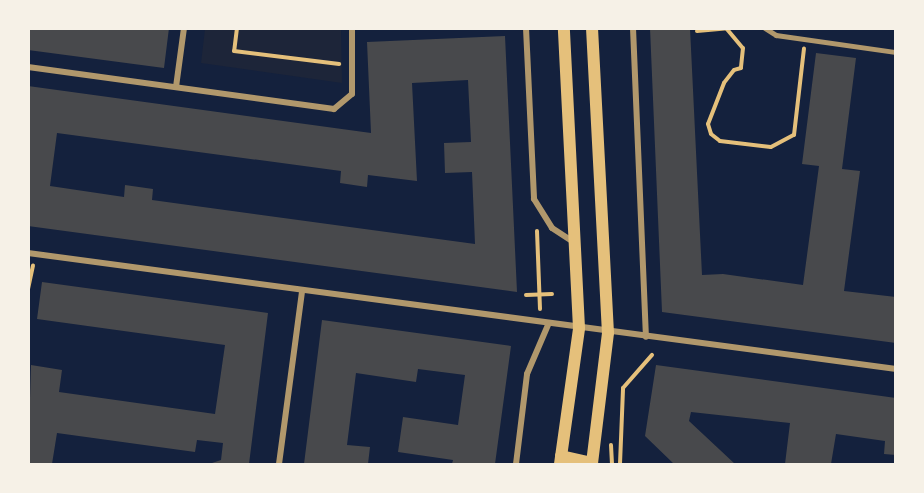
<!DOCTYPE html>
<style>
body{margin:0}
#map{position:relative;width:924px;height:493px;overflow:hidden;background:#14213d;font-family:Karla,sans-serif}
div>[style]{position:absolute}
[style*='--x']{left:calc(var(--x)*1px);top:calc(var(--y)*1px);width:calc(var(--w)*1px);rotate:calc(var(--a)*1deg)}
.green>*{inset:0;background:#1d2539}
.building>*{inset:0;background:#48494c}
.path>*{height:4px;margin:-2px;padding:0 2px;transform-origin:2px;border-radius:2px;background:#e5c07b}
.service>*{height:4.5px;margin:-2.25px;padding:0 2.25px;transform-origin:2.25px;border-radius:2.25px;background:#b1986c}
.minor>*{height:6px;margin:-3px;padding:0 3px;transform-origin:3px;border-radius:3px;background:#b1986c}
.secondary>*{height:12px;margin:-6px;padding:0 6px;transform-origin:6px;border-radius:6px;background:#e5c07b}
span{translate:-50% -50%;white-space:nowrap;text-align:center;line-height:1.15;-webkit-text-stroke:4.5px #f6f1e7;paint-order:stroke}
.frame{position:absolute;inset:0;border:30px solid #f6f1e7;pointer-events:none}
</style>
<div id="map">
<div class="green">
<i style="clip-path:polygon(205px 29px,341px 29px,342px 83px,201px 63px)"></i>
</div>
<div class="building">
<i style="clip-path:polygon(30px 28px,169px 28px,164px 68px,28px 50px)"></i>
<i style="clip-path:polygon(650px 28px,690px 28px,702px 275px,723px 274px,803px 285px,819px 166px,802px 164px,816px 53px,856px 58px,842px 169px,860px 171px,844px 291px,896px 297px,896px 343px,662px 312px)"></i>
<i style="clip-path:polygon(evenodd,505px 36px,517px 292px,28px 226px,28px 86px,371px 133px,367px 42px,505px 36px,468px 80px,471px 142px,444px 143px,445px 173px,472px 172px,475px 244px,152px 200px,153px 189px,125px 185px,124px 197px,50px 186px,57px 133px,341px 171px,340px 183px,367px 187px,368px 175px,417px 181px,412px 83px,468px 80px)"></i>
<i style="clip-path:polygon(42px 282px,268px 313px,249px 464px,209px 464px,221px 460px,223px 443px,197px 440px,195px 452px,57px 433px,52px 464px,28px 464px,31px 365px,62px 370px,59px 392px,215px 414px,225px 345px,37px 319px)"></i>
<i style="clip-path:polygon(322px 320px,511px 346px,495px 464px,452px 464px,453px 460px,398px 452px,403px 417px,458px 425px,465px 375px,418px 369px,416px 382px,356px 373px,347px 445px,370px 447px,368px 464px,304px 464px)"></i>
<i style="clip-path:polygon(656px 365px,896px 398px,896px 455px,884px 454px,885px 441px,836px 434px,831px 464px,785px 464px,790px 423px,691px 412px,689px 421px,735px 464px,674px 464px,645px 436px)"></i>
</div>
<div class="path">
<i style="--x:237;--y:28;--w:23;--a:97"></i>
<i style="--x:234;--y:51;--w:106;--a:7.1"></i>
<i style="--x:726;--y:28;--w:26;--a:50"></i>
<i style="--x:743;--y:48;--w:20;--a:96"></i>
<i style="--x:741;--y:68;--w:7;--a:164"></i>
<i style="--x:734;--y:70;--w:16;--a:128"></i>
<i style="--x:724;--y:83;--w:44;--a:111.3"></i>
<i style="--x:708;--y:124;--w:10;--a:73"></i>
<i style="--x:711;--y:134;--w:11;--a:38"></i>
<i style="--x:720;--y:141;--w:51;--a:6.7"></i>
<i style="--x:771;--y:147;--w:26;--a:-28"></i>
<i style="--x:794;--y:135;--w:87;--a:-83.4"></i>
<i style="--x:697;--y:31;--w:36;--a:-5"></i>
<i style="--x:537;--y:231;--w:78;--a:87.8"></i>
<i style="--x:28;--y:289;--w:24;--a:-78"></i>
<i style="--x:526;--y:295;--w:26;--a:-2"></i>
<i style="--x:611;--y:445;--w:19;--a:87"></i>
<i style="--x:620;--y:464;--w:76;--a:-87.7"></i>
<i style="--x:623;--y:388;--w:44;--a:-48.7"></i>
</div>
<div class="service">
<i style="--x:765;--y:28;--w:13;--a:32"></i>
<i style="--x:776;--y:35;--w:121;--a:8.1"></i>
</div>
<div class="minor">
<i style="--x:526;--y:28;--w:171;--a:87.3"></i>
<i style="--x:534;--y:199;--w:34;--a:58"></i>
<i style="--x:552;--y:228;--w:27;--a:33"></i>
<i style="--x:633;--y:28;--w:309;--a:87.6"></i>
<i style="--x:28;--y:67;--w:309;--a:7.8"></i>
<i style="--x:334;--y:109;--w:23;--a:-40"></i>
<i style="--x:352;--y:94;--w:66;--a:-90"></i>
<i style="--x:176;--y:87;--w:60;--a:-82.3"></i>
<i style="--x:28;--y:253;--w:876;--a:7.61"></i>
<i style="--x:279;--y:464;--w:175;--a:-82.4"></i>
<i style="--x:516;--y:464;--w:91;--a:-83"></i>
<i style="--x:527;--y:374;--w:53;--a:-66.8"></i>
</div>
<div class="secondary">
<i style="--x:592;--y:28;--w:305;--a:87"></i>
<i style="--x:608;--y:333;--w:132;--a:97"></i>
<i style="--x:561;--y:456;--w:32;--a:13"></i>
<i style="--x:560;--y:464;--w:137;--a:-82"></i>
<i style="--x:579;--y:328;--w:300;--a:-92.9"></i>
</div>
<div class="frame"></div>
</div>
